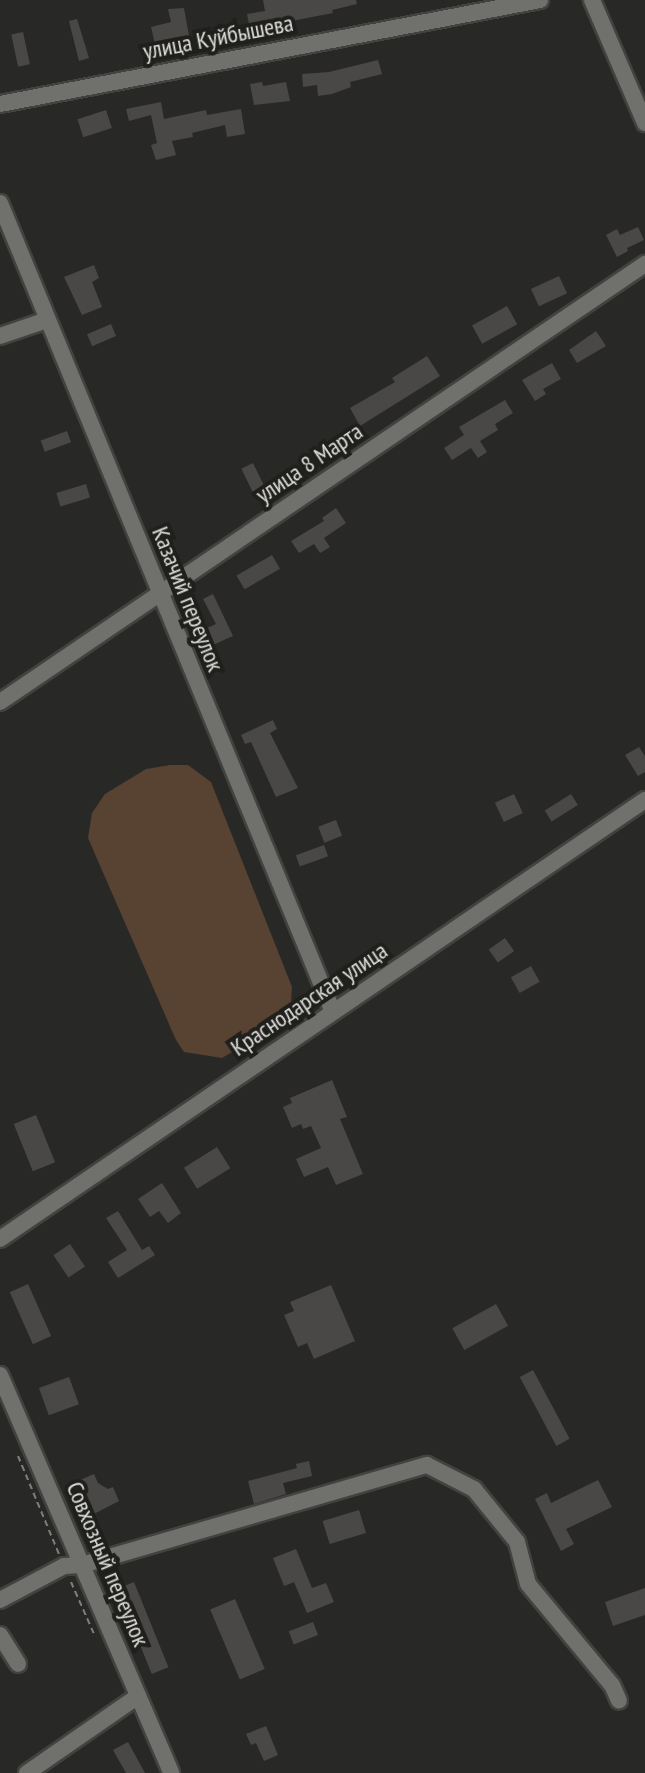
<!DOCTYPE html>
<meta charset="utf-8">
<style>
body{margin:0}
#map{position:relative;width:645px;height:1773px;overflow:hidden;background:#282826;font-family:"PT Sans Narrow",sans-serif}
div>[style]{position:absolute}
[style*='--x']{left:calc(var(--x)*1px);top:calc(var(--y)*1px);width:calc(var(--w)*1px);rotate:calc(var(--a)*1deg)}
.green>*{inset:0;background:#584232}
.building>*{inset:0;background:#4a4846;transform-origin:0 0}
.path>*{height:2px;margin-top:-1px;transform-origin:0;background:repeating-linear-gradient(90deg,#7e7d7c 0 6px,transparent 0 10px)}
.roads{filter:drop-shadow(2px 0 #434241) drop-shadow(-2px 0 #434241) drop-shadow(0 2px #434241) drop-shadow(0 -2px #434241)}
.minor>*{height:16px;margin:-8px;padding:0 8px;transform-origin:8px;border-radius:8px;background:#70706d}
span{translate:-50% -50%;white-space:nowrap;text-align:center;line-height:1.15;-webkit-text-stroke:8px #1f1f1c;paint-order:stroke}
.street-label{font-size:24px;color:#e0dfde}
</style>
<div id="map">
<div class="green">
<i style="clip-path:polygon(170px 765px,188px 765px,211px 782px,292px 987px,291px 1004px,273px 1028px,222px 1058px,184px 1052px,176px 1040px,88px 838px,92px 813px,105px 794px,146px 769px)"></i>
</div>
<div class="building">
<i style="clip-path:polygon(263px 0,356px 0,357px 4px,332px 10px,333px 13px,250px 29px,247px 14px,265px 11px)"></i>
<i style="clip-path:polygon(184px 8px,189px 36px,155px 44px,151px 27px,171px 22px,168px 9px)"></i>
<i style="clip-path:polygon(77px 19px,89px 58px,79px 61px,69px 21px)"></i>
<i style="left:23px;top:32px;width:33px;height:12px;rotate:78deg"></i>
<i style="clip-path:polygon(378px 60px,382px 74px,350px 82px,351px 87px,332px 94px,318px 96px,317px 85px,303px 87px,302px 74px,329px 72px)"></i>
<i style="clip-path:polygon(262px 82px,263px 86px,286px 82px,290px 101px,254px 105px,250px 84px)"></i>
<i style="clip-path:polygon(161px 102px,164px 119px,206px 110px,207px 115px,241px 109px,245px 134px,227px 137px,225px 125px,192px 133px,193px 137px,172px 141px,176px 155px,156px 160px,151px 145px,157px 143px,151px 115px,129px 121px,126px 109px)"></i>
<i style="left:106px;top:110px;width:19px;height:30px;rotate:72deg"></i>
<i style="clip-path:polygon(638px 227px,644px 240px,627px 248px,628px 251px,617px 257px,606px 235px,617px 229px,620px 235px)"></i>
<i style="clip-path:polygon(94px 265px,99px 278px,92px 282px,102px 307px,82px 315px,64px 277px)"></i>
<i style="left:559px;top:276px;width:19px;height:31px;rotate:65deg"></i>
<i style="left:507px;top:306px;width:21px;height:40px;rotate:61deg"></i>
<i style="left:111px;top:324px;width:13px;height:26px;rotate:67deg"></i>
<i style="clip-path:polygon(596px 331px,606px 346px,577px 363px,569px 350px)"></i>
<i style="clip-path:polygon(427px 356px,440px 376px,360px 426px,350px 408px,395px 382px,392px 378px)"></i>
<i style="clip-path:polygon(552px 363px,561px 379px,543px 389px,546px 394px,535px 401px,522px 380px)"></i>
<i style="clip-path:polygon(505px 400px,513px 413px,495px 424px,498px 430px,480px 441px,487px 452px,478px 458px,471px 448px,452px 460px,444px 448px,464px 435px,459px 427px)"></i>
<i style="left:67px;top:431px;width:12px;height:28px;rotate:70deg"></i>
<i style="left:253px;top:463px;width:28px;height:13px;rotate:64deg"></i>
<i style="left:86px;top:484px;width:14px;height:31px;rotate:73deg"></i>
<i style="clip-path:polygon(336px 508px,346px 523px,324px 538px,330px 547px,320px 553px,314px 544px,299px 553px,291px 541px,324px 521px,322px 518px)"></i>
<i style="left:272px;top:555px;width:16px;height:41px;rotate:60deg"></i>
<i style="clip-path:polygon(213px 594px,233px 636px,204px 649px,196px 633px,216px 624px,203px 599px)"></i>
<i style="clip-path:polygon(273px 720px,277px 729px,270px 733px,298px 788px,276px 797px,251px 742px,245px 744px,241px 735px)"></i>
<i style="clip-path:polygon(639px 747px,645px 756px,645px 772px,638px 776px,625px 755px)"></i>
<i style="left:514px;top:794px;width:21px;height:21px;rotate:65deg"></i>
<i style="left:571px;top:794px;width:13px;height:31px;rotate:58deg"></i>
<i style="left:336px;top:820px;width:17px;height:19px;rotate:69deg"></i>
<i style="left:324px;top:845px;width:12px;height:30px;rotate:70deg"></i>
<i style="left:505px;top:938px;width:16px;height:20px;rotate:55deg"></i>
<i style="left:531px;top:966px;width:18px;height:23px;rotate:61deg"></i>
<i style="clip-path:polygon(332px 1080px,347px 1117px,340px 1119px,363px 1174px,336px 1185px,328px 1167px,304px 1177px,296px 1159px,321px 1148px,311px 1126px,303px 1129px,301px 1124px,292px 1128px,283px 1107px,292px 1103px,290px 1098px)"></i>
<i style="left:36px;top:1115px;width:51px;height:24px;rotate:68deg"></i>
<i style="left:217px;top:1147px;width:25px;height:39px;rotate:58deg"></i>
<i style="clip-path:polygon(162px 1183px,181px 1213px,168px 1223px,159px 1211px,150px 1217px,138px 1199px)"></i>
<i style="clip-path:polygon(118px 1211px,142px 1250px,149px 1246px,155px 1255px,118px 1278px,108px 1262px,127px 1250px,106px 1218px)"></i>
<i style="left:70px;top:1244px;width:27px;height:20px;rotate:56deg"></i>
<i style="left:28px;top:1284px;width:57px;height:20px;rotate:66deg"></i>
<i style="clip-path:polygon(331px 1285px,355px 1341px,314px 1359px,307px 1343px,298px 1347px,284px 1315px,294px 1311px,290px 1302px)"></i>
<i style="left:496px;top:1304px;width:25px;height:50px;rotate:61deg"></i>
<i style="left:533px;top:1370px;width:78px;height:15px;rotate:62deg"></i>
<i style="left:69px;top:1377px;width:29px;height:32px;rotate:70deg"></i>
<i style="clip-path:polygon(309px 1461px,312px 1476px,283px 1483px,286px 1494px,254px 1504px,248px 1481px,297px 1468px,296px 1464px)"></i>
<i style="clip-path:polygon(94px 1474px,98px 1483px,108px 1489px,113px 1487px,119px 1501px,90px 1516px,78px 1487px,83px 1486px,80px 1480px)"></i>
<i style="clip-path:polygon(598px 1480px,612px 1507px,566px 1529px,574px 1544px,561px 1551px,535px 1499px,547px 1493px,551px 1503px)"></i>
<i style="left:359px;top:1510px;width:24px;height:38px;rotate:73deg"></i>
<i style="clip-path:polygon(296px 1549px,312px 1588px,326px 1583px,334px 1602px,307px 1613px,294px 1582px,284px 1586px,273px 1558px)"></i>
<i style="left:134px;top:1582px;width:92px;height:18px;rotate:68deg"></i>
<i style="clip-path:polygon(645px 1588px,645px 1615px,613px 1626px,605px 1602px)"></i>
<i style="left:235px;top:1599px;width:76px;height:27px;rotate:67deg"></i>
<i style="left:313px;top:1622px;width:14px;height:26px;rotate:69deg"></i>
<i style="clip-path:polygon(266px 1726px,278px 1755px,264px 1761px,256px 1743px,251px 1745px,246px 1734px)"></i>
<i style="clip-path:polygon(128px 1742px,145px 1773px,126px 1773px,113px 1750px)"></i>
</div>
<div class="path">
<i style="--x:18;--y:1456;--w:106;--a:67.3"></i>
<i style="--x:71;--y:1582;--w:57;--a:66.1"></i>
</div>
<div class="roads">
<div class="minor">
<i style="--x:592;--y:0;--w:134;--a:66.7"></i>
<i style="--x:0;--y:104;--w:550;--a:-10.9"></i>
<i style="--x:0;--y:203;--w:875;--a:67.63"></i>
<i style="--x:0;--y:336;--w:50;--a:-18.8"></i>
<i style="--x:0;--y:702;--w:780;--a:-34.18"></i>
<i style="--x:0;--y:1239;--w:780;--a:-34.24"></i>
<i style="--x:0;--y:1375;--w:433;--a:66.7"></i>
<i style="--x:0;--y:1600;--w:72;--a:-28"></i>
<i style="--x:64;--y:1566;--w:18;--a:-3"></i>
<i style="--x:82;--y:1565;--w:359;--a:-16.2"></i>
<i style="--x:427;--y:1465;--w:53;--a:27.1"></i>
<i style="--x:474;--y:1489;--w:68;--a:50.9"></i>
<i style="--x:517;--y:1542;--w:43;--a:75.3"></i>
<i style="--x:528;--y:1584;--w:131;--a:50.3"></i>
<i style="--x:612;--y:1685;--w:17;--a:66"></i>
<i style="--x:0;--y:1635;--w:34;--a:58"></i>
<i style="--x:27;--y:1773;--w:135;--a:-34.7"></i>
</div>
</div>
<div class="street-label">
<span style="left:218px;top:37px;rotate:-11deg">улица Куйбышева</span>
<span style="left:309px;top:463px;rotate:-34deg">улица 8 Марта</span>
<span style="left:188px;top:599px;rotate:68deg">Казачий переулок</span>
<span style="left:309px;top:999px;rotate:-34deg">Краснодарская улица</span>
<span style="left:108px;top:1564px;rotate:67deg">Совхозный переулок</span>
</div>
</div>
